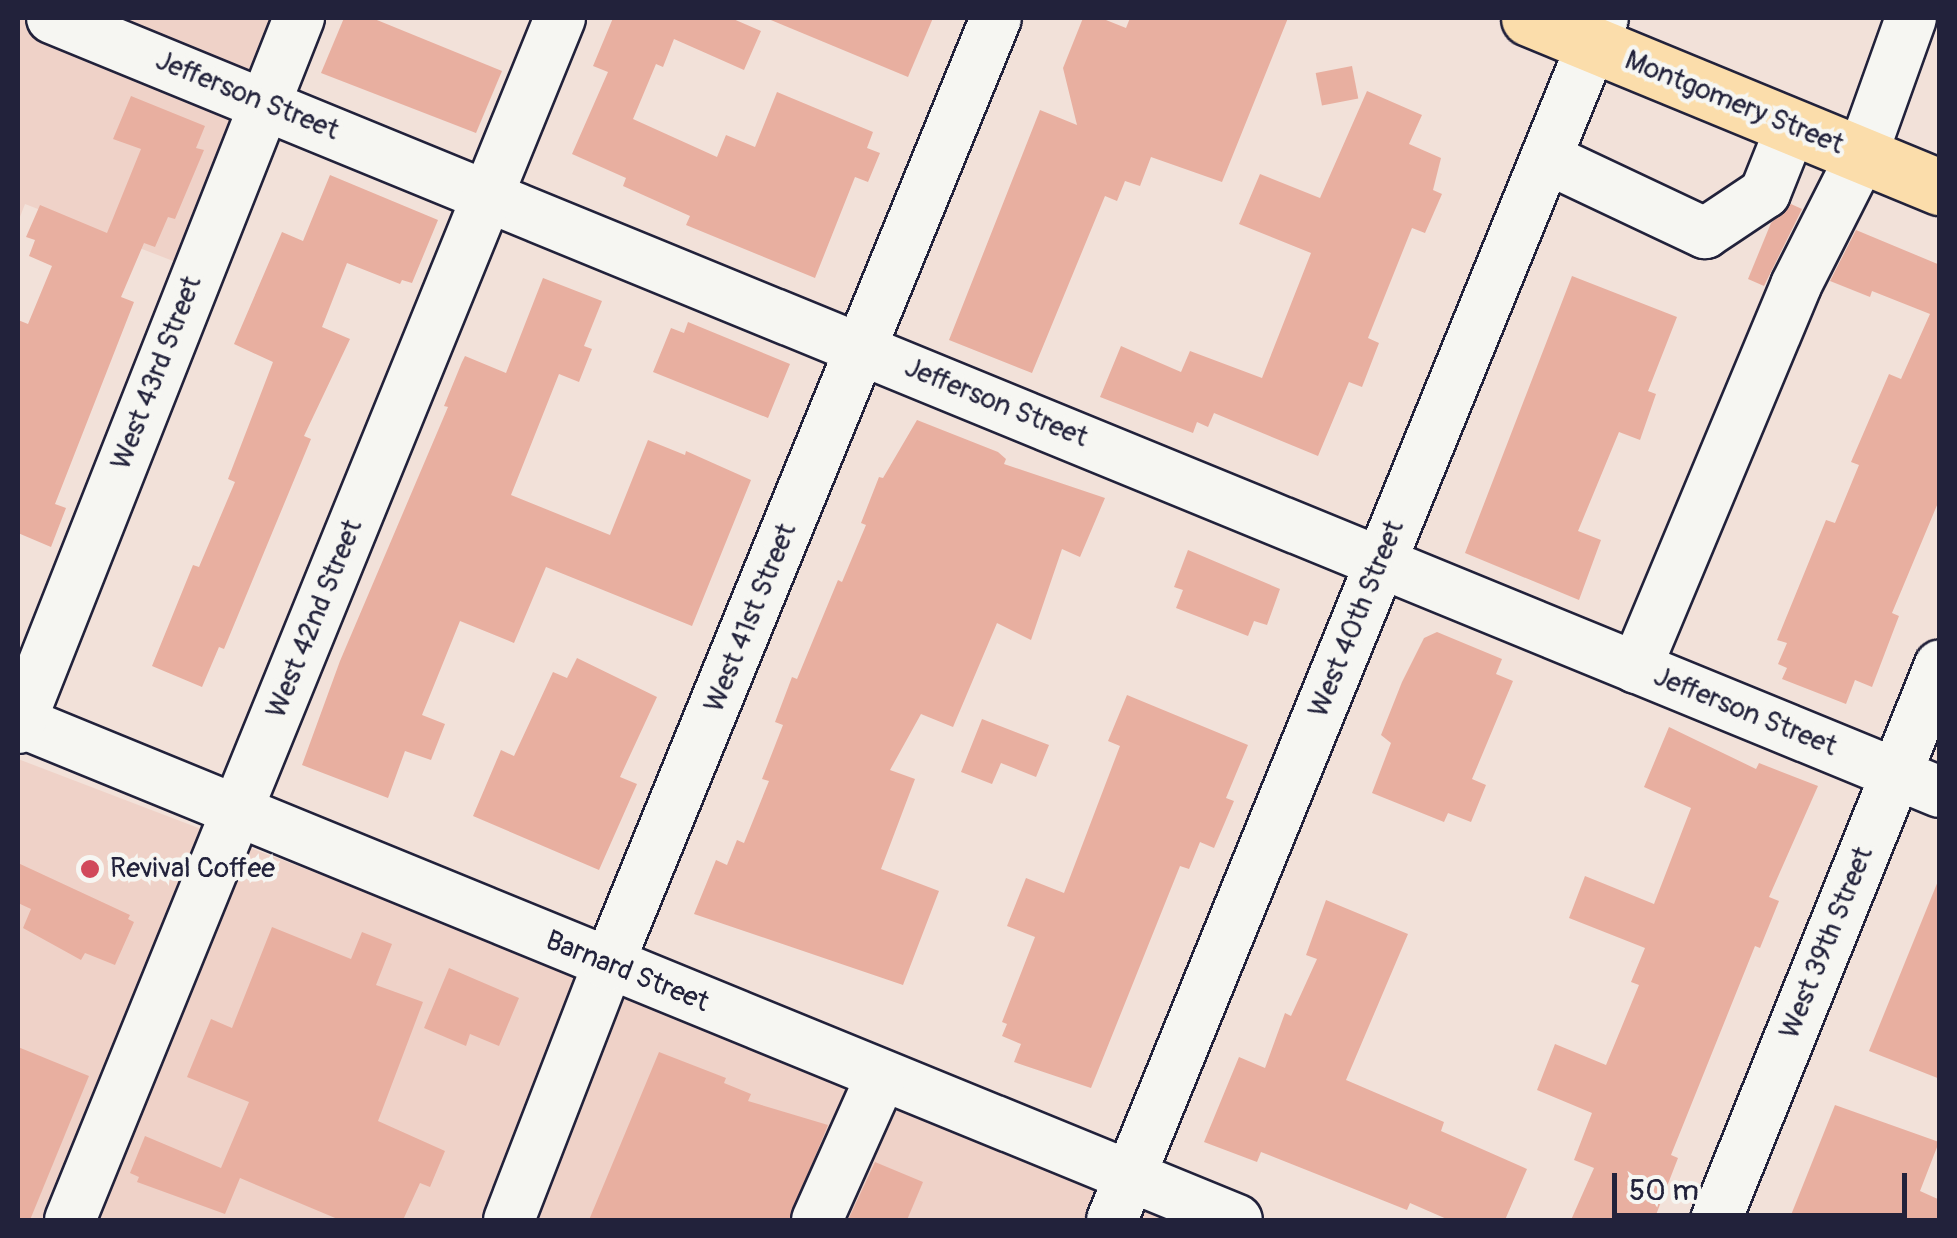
<!DOCTYPE html>
<style>
body{margin:0}
#map{position:relative;width:1957px;height:1238px;overflow:hidden;background:#f2e1d9;font-family:Pangolin,sans-serif}
div>[style]{position:absolute}
[style*='--x']{left:calc(var(--x)*1px);top:calc(var(--y)*1px);width:calc(var(--w)*1px);rotate:calc(var(--a)*1deg)}
.built>*{inset:0;background:#efd2c8}
.building>*{inset:0;background:#e8afa0;transform-origin:0 0}
.roads{filter:drop-shadow(2px 0 #22223b) drop-shadow(-2px 0 #22223b) drop-shadow(0 2px #22223b) drop-shadow(0 -2px #22223b)}
.minor>*{height:50px;margin:-25px;padding:0 25px;transform-origin:25px;border-radius:25px;background:#f6f6f2}
.major>*{height:55px;margin:-27.5px;padding:0 27.5px;transform-origin:27.5px;border-radius:27.5px;background:#fbddab}
.dots>*{width:28px;height:28px;translate:-50% -50%;box-sizing:border-box;border:5px solid #f6f6f2;border-radius:50%}
span{translate:-50% -50%;white-space:nowrap;text-align:center;line-height:1.15;-webkit-text-stroke:9px #f6f6f2;paint-order:stroke}
.street-label{font-size:28px;color:#22223b}
.poi-label{font-size:28px;color:#22223b}
.left{translate:0 -50%;text-align:left}
.frame{position:absolute;inset:0;border:20px solid #22223b;pointer-events:none}
.scale{position:absolute;left:1612px;top:1173px;width:295px;height:45px;box-sizing:border-box;border:5px solid #22223b;border-top:0;padding-left:12px;font-size:30px;line-height:35px;white-space:nowrap;color:#22223b;-webkit-text-stroke:8px #f6f6f2;paint-order:stroke}
</style>
<div id="map">
<div class="built">
<i style="clip-path:polygon(18px 18px,281px 18px,181px 264px,25px 204px,18px 222px)"></i>
<i style="clip-path:polygon(18px 759px,1224px 1220px,18px 1220px)"></i>
</div>
<div class="building">
<i style="clip-path:polygon(344px 18px,372px 18px,502px 71px,476px 133px,321px 73px)"></i>
<i style="clip-path:polygon(613px 18px,731px 18px,761px 31px,744px 70px,674px 39px,663px 67px,656px 64px,633px 119px,717px 157px,726px 135px,755px 147px,777px 92px,873px 132px,867px 148px,880px 153px,868px 182px,855px 177px,815px 278px,686px 225px,690px 216px,623px 186px,626px 178px,572px 154px,608px 72px,593px 66px)"></i>
<i style="clip-path:polygon(766px 18px,933px 18px,908px 77px)"></i>
<i style="clip-path:polygon(1083px 18px,1101px 18px,1126px 28px,1130px 18px,1288px 18px,1222px 182px,1151px 157px,1140px 186px,1125px 181px,1117px 201px,1105px 196px,1032px 373px,949px 340px,1040px 110px,1077px 125px,1063px 68px)"></i>
<i style="left:1352px;top:66px;width:33px;height:37px;rotate:79deg"></i>
<i style="clip-path:polygon(1367px 91px,1422px 115px,1409px 144px,1441px 158px,1433px 190px,1442px 194px,1425px 233px,1412px 228px,1368px 338px,1379px 343px,1362px 387px,1349px 382px,1318px 456px,1214px 413px,1208px 427px,1197px 422px,1193px 433px,1100px 397px,1121px 346px,1181px 372px,1190px 351px,1262px 378px,1311px 253px,1239px 224px,1260px 174px,1320px 198px)"></i>
<i style="clip-path:polygon(131px 96px,205px 126px,196px 148px,204px 150px,175px 219px,168px 217px,155px 247px,144px 243px,121px 297px,134px 302px,55px 504px,66px 508px,51px 547px,18px 533px,18px 320px,28px 324px,52px 266px,29px 256px,35px 240px,26px 237px,40px 205px,107px 233px,141px 149px,113px 139px)"></i>
<i style="clip-path:polygon(330px 175px,438px 220px,412px 283px,402px 280px,400px 284px,347px 263px,322px 327px,350px 339px,304px 436px,311px 439px,224px 649px,219px 647px,202px 687px,152px 666px,193px 565px,199px 567px,235px 482px,228px 479px,273px 362px,234px 344px,282px 232px,303px 241px)"></i>
<i style="clip-path:polygon(1791px 204px,1802px 209px,1764px 286px,1748px 279px,1771px 223px)"></i>
<i style="clip-path:polygon(1856px 230px,1940px 265px,1940px 498px,1892px 613px,1899px 616px,1872px 687px,1855px 680px,1846px 704px,1782px 679px,1787px 668px,1778px 664px,1787px 643px,1777px 640px,1826px 520px,1835px 523px,1859px 465px,1851px 462px,1889px 374px,1901px 379px,1930px 314px,1872px 291px,1870px 297px,1830px 281px)"></i>
<i style="clip-path:polygon(1572px 276px,1677px 317px,1648px 391px,1656px 394px,1640px 440px,1619px 432px,1578px 531px,1601px 540px,1579px 600px,1465px 553px)"></i>
<i style="clip-path:polygon(543px 278px,602px 301px,584px 346px,592px 349px,579px 382px,559px 374px,511px 495px,610px 535px,648px 440px,685px 455px,686px 451px,751px 480px,692px 626px,546px 567px,514px 643px,460px 621px,422px 715px,445px 724px,431px 760px,405px 751px,388px 798px,302px 765px,340px 661px,448px 407px,444px 406px,462px 362px,465px 356px,506px 373px)"></i>
<i style="clip-path:polygon(688px 322px,790px 364px,768px 418px,653px 372px,671px 328px,684px 333px)"></i>
<i style="clip-path:polygon(917px 420px,998px 452px,1006px 459px,1004px 464px,1105px 498px,1080px 557px,1062px 549px,1031px 640px,997px 623px,953px 727px,921px 714px,890px 770px,915px 779px,881px 869px,939px 891px,903px 985px,694px 914px,716px 860px,727px 865px,737px 840px,744px 843px,769px 781px,762px 779px,783px 725px,775px 722px,792px 677px,797px 679px,838px 580px,842px 582px,866px 525px,861px 523px,879px 477px,883px 478px)"></i>
<i style="clip-path:polygon(1188px 550px,1280px 589px,1267px 625px,1254px 621px,1248px 636px,1176px 608px,1183px 590px,1174px 587px)"></i>
<i style="clip-path:polygon(1437px 632px,1502px 659px,1496px 674px,1513px 681px,1472px 779px,1486px 785px,1471px 822px,1448px 813px,1444px 822px,1372px 793px,1391px 743px,1381px 735px,1402px 682px,1424px 638px)"></i>
<i style="clip-path:polygon(577px 658px,657px 697px,620px 777px,637px 784px,599px 870px,473px 816px,501px 750px,514px 756px,553px 672px,567px 678px)"></i>
<i style="clip-path:polygon(1127px 695px,1248px 745px,1226px 798px,1234px 801px,1214px 848px,1200px 842px,1189px 869px,1180px 866px,1091px 1088px,1014px 1062px,1021px 1044px,1002px 1036px,1007px 1024px,1002px 1022px,1035px 937px,1007px 926px,1026px 878px,1064px 893px,1120px 746px,1108px 741px)"></i>
<i style="clip-path:polygon(982px 719px,1049px 745px,1036px 777px,1001px 763px,992px 784px,961px 772px)"></i>
<i style="clip-path:polygon(1669px 727px,1756px 769px,1759px 763px,1818px 786px,1769px 897px,1779px 901px,1760px 948px,1755px 946px,1671px 1155px,1678px 1158px,1654px 1220px,1571px 1220px,1594px 1168px,1574px 1160px,1592px 1113px,1537px 1090px,1555px 1044px,1606px 1065px,1639px 985px,1631px 982px,1645px 948px,1569px 918px,1585px 876px,1654px 904px,1691px 808px,1644px 787px)"></i>
<i style="clip-path:polygon(18px 863px,130px 915px,128px 919px,134px 922px,115px 965px,85px 953px,81px 960px,23px 928px,31px 909px,18px 903px)"></i>
<i style="clip-path:polygon(1938px 881px,1940px 882px,1940px 1079px,1869px 1051px)"></i>
<i style="clip-path:polygon(1326px 900px,1408px 934px,1346px 1080px,1444px 1122px,1441px 1131px,1527px 1169px,1505px 1220px,1449px 1220px,1410px 1203px,1407px 1210px,1261px 1152px,1257px 1162px,1204px 1142px,1239px 1057px,1265px 1068px,1285px 1013px,1291px 1016px,1317px 959px,1306px 955px)"></i>
<i style="clip-path:polygon(272px 927px,351px 959px,362px 932px,392px 944px,376px 985px,423px 1002px,378px 1121px,445px 1151px,430px 1187px,420px 1183px,403px 1220px,340px 1220px,240px 1178px,225px 1214px,137px 1182px,139px 1177px,130px 1173px,145px 1136px,221px 1168px,249px 1102px,187px 1077px,211px 1019px,232px 1028px)"></i>
<i style="clip-path:polygon(449px 968px,519px 998px,499px 1046px,470px 1034px,466px 1046px,424px 1028px)"></i>
<i style="clip-path:polygon(18px 1047px,89px 1076px,30px 1220px,18px 1220px)"></i>
<i style="clip-path:polygon(659px 1052px,726px 1078px,724px 1083px,751px 1094px,748px 1101px,828px 1125px,789px 1220px,589px 1220px)"></i>
<i style="clip-path:polygon(1835px 1105px,1939px 1142px,1920px 1191px,1940px 1200px,1940px 1220px,1789px 1220px)"></i>
<i style="clip-path:polygon(875px 1162px,923px 1182px,907px 1220px,848px 1220px)"></i>
</div>
<div class="roads">
<div class="minor">
<i style="--x:52;--y:18;--w:2040;--a:22.29"></i>
<i style="--x:1546;--y:158;--w:176;--a:25.3"></i>
<i style="--x:1705;--y:233;--w:72;--a:-33.7"></i>
<i style="--x:1765;--y:193;--w:70;--a:-68.2"></i>
<i style="--x:1636;--y:668;--w:415;--a:-67.3"></i>
<i style="--x:1796;--y:285;--w:146;--a:-63.1"></i>
<i style="--x:1862;--y:155;--w:145;--a:-70.3"></i>
<i style="--x:18;--y:721;--w:1317;--a:22.26"></i>
<i style="--x:18;--y:728;--w:764;--a:-68.41"></i>
<i style="--x:70;--y:1220;--w:1298;--a:-67.82"></i>
<i style="--x:509;--y:1220;--w:274;--a:-68.8"></i>
<i style="--x:608;--y:965;--w:1023;--a:-67.72"></i>
<i style="--x:817;--y:1220;--w:157;--a:-65.9"></i>
<i style="--x:1112;--y:1220;--w:1298;--a:-67.78"></i>
<i style="--x:1716;--y:1220;--w:598;--a:-68.02"></i>
</div>
<div class="major">
<i style="--x:1529;--y:18;--w:444;--a:22.4"></i>
</div>
</div>
<div class="dots">
<i style="left:90px;top:869px;background:#d1495b"></i>
</div>
<div class="street-label">
<span style="left:247px;top:96px;rotate:22deg">Jefferson Street</span>
<span style="left:1734px;top:103px;rotate:22deg">Montgomery Street</span>
<span style="left:157px;top:373px;rotate:-69deg">West 43rd Street</span>
<span style="left:996px;top:403px;rotate:22deg">Jefferson Street</span>
<span style="left:751px;top:618px;rotate:-68deg">West 41st Street</span>
<span style="left:315px;top:619px;rotate:-68deg">West 42nd Street</span>
<span style="left:1357px;top:619px;rotate:-68deg">West 40th Street</span>
<span style="left:1745px;top:712px;rotate:22deg">Jefferson Street</span>
<span style="left:1827px;top:943px;rotate:-68deg">West 39th Street</span>
<span style="left:627px;top:972px;rotate:22deg">Barnard Street</span>
</div>
<div class="poi-label">
<span class="left" style="left:110px;top:869px">Revival Coffee</span>
</div>
<div class="frame"></div>
<div class="scale">50 m</div>
</div>
